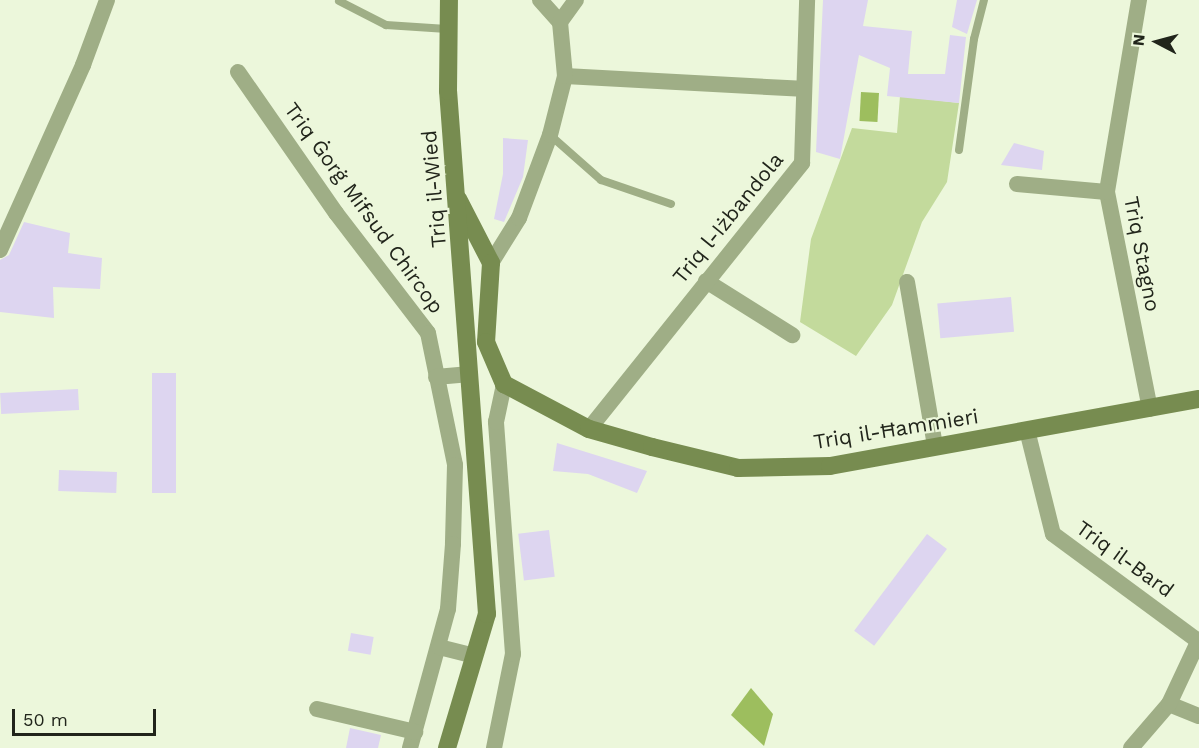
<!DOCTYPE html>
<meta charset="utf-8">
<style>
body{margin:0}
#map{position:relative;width:1199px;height:748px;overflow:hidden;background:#ecf7db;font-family:"Work Sans",sans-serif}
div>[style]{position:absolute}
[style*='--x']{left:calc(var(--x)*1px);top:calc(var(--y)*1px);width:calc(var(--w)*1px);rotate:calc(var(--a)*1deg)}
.green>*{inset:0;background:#c3da9c}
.water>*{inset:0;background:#9dbe5e;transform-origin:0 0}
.building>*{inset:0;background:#ddd5f0;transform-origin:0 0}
.lane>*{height:8px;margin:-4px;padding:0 4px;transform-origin:4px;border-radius:4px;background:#9fae86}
.street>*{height:16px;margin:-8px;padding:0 8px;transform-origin:8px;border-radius:8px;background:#9fae86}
.secondary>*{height:18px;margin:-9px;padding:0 9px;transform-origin:9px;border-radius:9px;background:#778c50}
span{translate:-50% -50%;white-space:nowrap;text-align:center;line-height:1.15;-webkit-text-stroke:4.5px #ecf7db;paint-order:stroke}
.street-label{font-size:21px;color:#21251b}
.north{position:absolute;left:1127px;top:12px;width:60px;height:60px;-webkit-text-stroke:4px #ecf7db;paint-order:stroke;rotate:276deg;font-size:16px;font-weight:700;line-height:24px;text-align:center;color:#21251b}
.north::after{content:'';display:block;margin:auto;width:21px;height:27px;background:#21251b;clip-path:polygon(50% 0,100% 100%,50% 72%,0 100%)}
.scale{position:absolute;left:12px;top:709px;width:144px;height:27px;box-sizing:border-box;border:3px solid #21251b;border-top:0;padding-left:8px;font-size:18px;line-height:21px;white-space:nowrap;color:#21251b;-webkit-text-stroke:4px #ecf7db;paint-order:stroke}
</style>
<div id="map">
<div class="green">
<i style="clip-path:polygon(900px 96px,959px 103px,947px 182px,922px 222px,892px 305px,856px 356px,800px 322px,811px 239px,852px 128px,897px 133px)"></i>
</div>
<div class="water">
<i style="left:861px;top:92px;width:18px;height:29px;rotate:3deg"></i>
<i style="clip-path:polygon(751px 688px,773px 714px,764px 746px,731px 715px)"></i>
</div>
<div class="building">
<i style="clip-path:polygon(823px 0,868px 0,863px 26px,912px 31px,908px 74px,945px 74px,950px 35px,966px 37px,959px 103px,887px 96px,890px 68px,859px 55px,840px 159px,816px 152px)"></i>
<i style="clip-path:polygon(957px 0,977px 0,967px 34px,952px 27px)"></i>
<i style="clip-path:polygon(503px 138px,528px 140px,523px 177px,504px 222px,494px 219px,503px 174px)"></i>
<i style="clip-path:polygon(1014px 143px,1044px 151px,1042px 170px,1001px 165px)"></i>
<i style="clip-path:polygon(24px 222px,70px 233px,68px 253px,102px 258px,100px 289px,53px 287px,54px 318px,0 312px,0 260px,9px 255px)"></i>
<i style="left:1011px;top:297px;width:35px;height:74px;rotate:85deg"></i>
<i style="left:176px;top:373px;width:120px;height:24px;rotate:90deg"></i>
<i style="left:78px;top:389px;width:21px;height:78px;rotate:87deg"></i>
<i style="clip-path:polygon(557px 443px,647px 471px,637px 493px,588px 474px,553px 471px)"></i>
<i style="left:59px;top:470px;width:58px;height:21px;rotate:2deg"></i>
<i style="left:549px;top:530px;width:47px;height:31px;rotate:83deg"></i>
<i style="left:927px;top:534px;width:25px;height:121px;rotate:37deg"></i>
<i style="left:351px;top:633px;width:23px;height:18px;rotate:10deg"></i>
<i style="clip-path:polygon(350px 728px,381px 735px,378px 748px,346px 748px)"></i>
</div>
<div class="lane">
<i style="--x:339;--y:1;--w:53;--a:27.1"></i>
<i style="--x:386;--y:25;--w:61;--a:3.8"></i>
<i style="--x:550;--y:135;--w:68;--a:41.4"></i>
<i style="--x:601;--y:180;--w:74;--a:18.9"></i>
<i style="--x:959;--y:150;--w:112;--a:-82.3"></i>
<i style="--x:974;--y:39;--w:40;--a:-75.6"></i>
</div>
<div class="street">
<i style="--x:540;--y:0;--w:30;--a:48"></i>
<i style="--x:1139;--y:0;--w:195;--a:99.5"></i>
<i style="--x:1107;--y:192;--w:221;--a:78.8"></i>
<i style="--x:238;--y:72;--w:172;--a:55.2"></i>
<i style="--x:336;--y:213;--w:151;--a:52.5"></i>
<i style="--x:428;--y:333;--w:135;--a:78.4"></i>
<i style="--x:455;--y:465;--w:79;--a:91.5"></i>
<i style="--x:453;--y:544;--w:65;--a:94.4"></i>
<i style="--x:448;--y:609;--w:144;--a:105.3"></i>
<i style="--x:565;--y:76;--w:237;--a:3.1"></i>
<i style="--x:1017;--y:184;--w:90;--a:5.1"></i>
<i style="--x:0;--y:250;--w:203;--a:-65.8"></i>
<i style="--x:83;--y:65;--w:69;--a:-69.7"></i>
<i style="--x:491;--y:263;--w:53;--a:-58.1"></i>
<i style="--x:519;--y:218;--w:89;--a:-69.5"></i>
<i style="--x:550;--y:135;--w:61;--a:-75.7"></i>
<i style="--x:565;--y:76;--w:54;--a:-95.3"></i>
<i style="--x:560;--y:22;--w:27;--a:-54"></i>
<i style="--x:706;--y:281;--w:102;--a:32.1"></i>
<i style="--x:907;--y:282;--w:165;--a:80.3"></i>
<i style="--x:436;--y:377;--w:34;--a:-5"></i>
<i style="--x:589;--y:429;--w:341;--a:-51.3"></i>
<i style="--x:802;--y:163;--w:163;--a:-88.2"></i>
<i style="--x:1027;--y:430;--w:107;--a:76"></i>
<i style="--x:1053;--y:534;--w:180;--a:36.4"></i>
<i style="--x:439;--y:647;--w:37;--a:14"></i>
<i style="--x:1169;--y:704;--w:32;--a:22"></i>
<i style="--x:317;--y:709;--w:101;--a:13.2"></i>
<i style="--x:494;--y:748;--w:96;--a:-78.6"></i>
<i style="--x:513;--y:654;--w:233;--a:-94.2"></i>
<i style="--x:496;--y:422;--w:39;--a:-78"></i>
<i style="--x:1131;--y:748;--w:58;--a:-49.2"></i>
<i style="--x:1169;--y:704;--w:71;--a:-64.9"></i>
</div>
<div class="secondary">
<i style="--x:458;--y:199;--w:72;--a:62.7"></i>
<i style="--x:491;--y:263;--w:79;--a:93.6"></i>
<i style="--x:486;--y:342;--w:46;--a:66.8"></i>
<i style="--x:504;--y:384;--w:96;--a:27.9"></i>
<i style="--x:589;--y:429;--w:66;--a:15.9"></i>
<i style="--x:652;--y:447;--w:89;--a:13.7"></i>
<i style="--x:738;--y:468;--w:92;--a:-1.2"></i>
<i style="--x:830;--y:466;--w:375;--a:-10.3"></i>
<i style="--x:447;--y:748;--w:140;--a:-73.4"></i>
<i style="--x:487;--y:614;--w:524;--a:-94.26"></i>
<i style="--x:448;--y:91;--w:91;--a:-89.4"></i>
</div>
<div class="street-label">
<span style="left:434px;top:189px;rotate:-95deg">Triq il-Wied</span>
<span style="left:364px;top:208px;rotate:54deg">Triq Ġorġ Mifsud Chircop</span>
<span style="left:728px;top:218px;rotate:-51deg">Triq l-Iżbandola</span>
<span style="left:1142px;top:254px;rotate:79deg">Triq Stagno</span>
<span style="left:896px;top:429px;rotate:-9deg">Triq il-Ħammieri</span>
<span style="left:1125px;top:559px;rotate:36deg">Triq il-Bard</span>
</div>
<div class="north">N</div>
<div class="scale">50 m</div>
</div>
